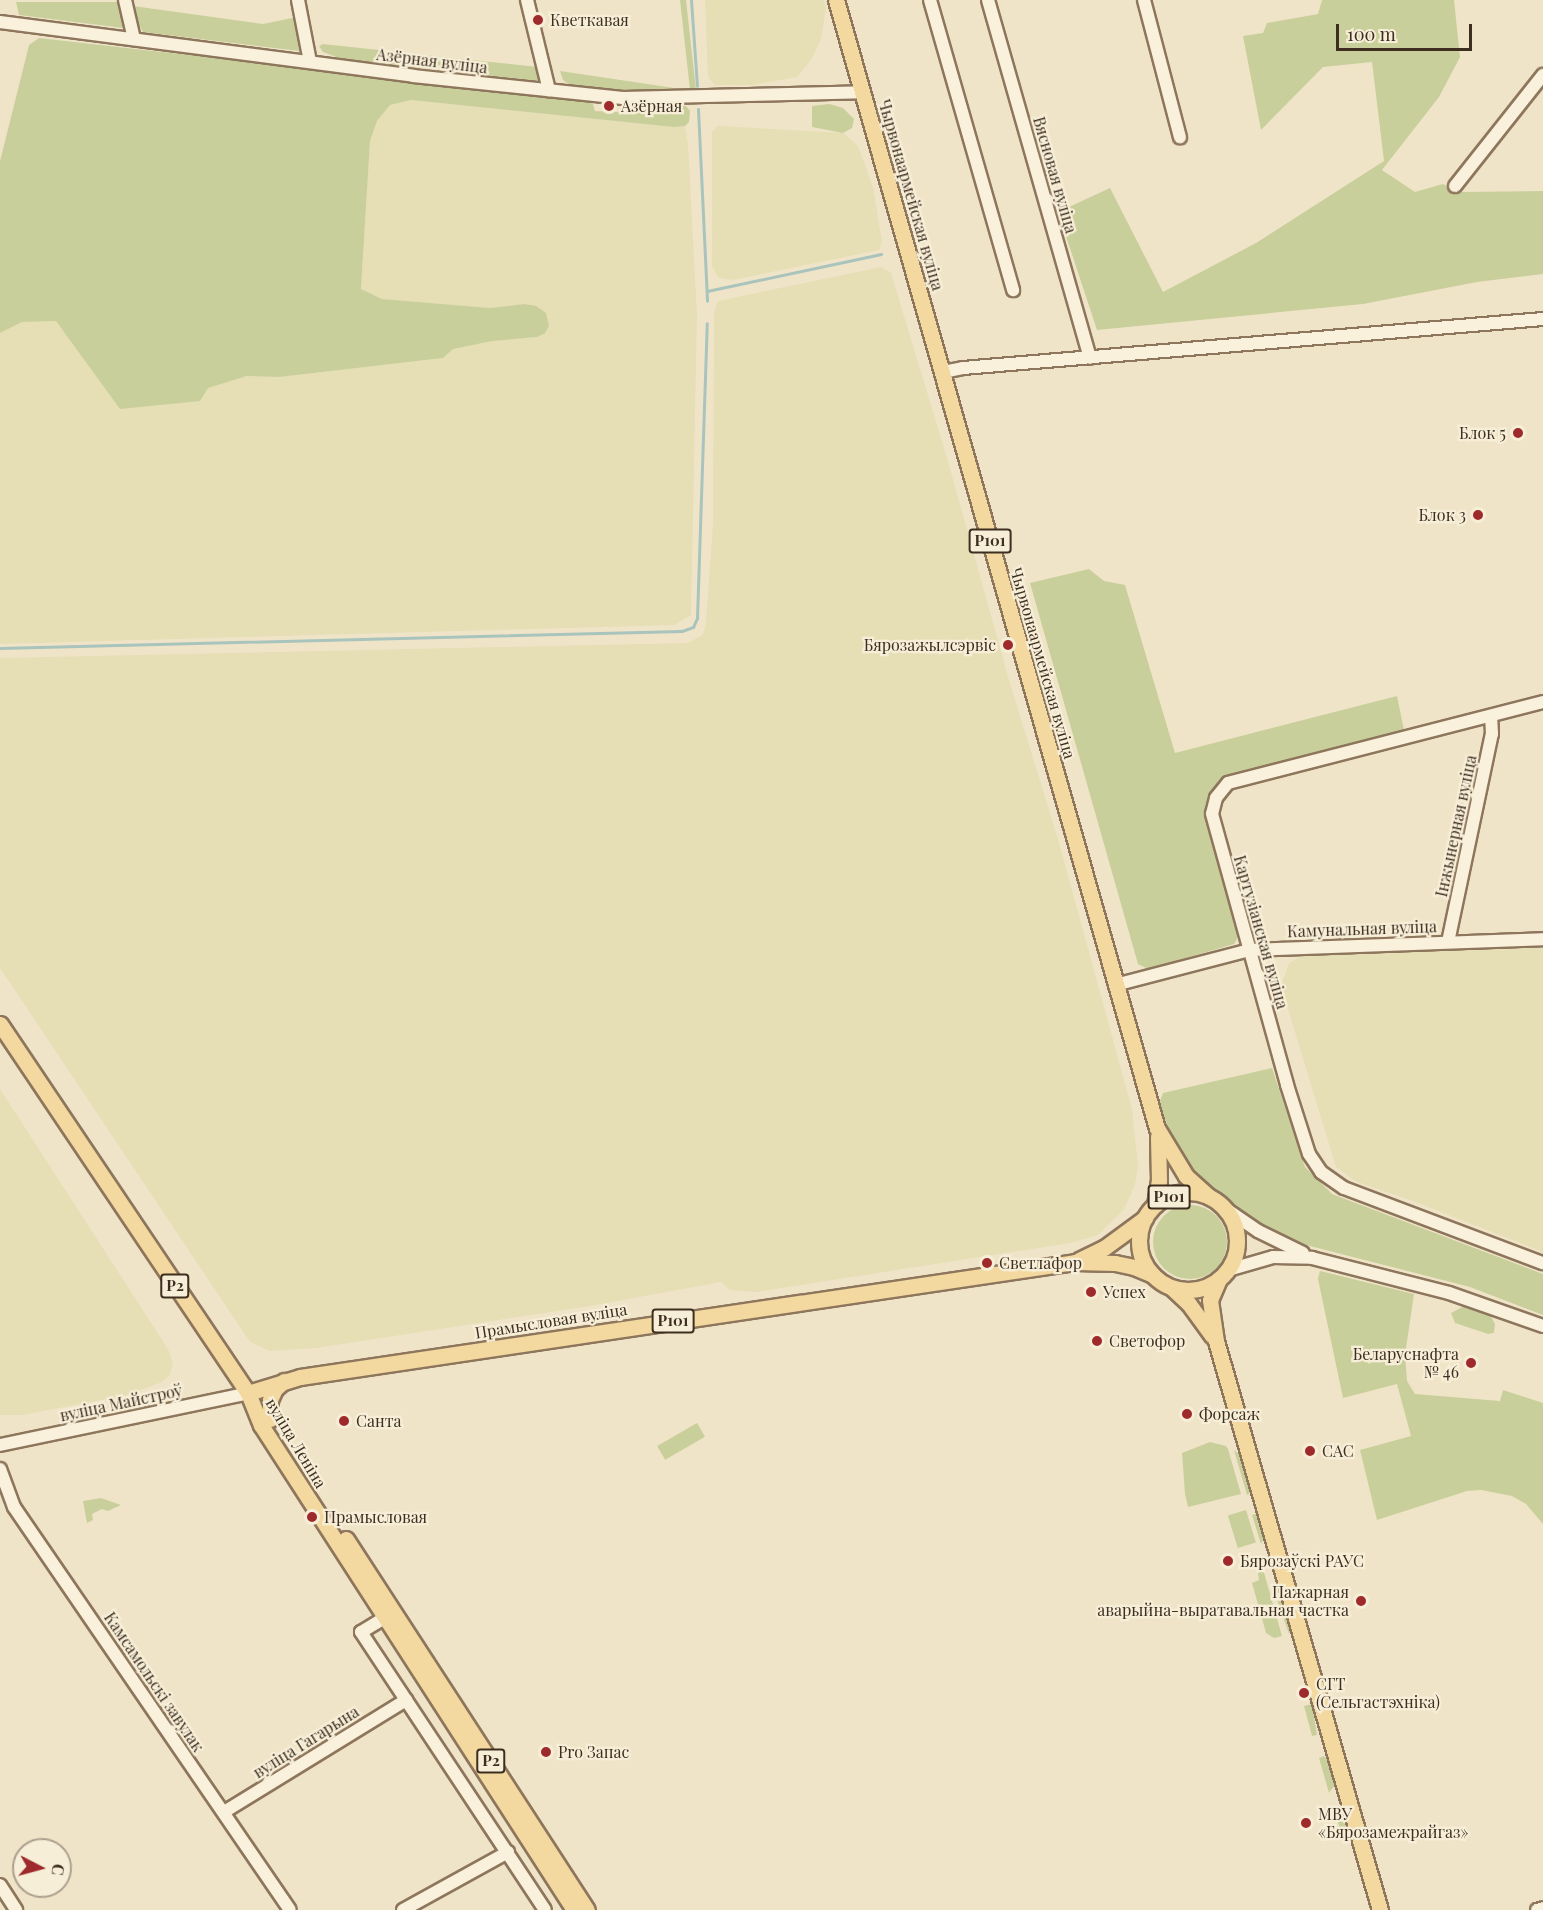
<!DOCTYPE html>
<meta charset="utf-8">
<style>
body{margin:0}
#map{position:relative;width:1543px;height:1910px;overflow:hidden;background:#f0e4c8;font-family:"Playfair Display",serif}
div>[style]{position:absolute}
[style*='--x']{left:calc(var(--x)*1px);top:calc(var(--y)*1px);width:calc(var(--w)*1px);rotate:calc(var(--a)*1deg)}
.farmland>*{inset:0;background:#e6deb5}
.green>*{inset:0;background:#c9cf9b;transform-origin:0 0}
.round{border-radius:50%}
.stream>*{height:3px;margin:-1.5px;padding:0 1.5px;transform-origin:1.5px;border-radius:1.5px;background:#a9c4bc}
.roads{filter:drop-shadow(2px 0 #8d765c) drop-shadow(-2px 0 #8d765c) drop-shadow(0 2px #8d765c) drop-shadow(0 -2px #8d765c)}
.minor>*{height:12px;margin:-6px;padding:0 6px;transform-origin:6px;border-radius:6px;background:#faf1dc}
.major>*{height:15px;margin:-7.5px;padding:0 7.5px;transform-origin:7.5px;border-radius:7.5px;background:#f3d9a0}
.major>.ring{margin:-7.5px;padding:0;box-sizing:content-box;background:none;border:15px solid #f3d9a0;border-radius:50%}
.dots>*{width:16px;height:16px;translate:-50% -50%;box-sizing:border-box;border:3px solid #f7eed8;border-radius:50%}
span{translate:-50% -50%;white-space:nowrap;text-align:center;line-height:1.15;-webkit-text-stroke:4.5px #f7eed8;paint-order:stroke}
.shield-label span{padding:2px 4px;background:#f7eed8;border:2px solid;border-radius:4px;-webkit-text-stroke-width:0}
.shield-label{font-size:15px;color:#3d2e20;font-weight:700}
.poi-label{font-size:16px;color:#3d2e20}
.left{translate:0 -50%;text-align:left}
.right{translate:-100% -50%;text-align:right}
.street-label{font-size:16px;color:#3d2e20}
.north{position:absolute;left:12px;top:1838px;width:60px;height:60px;box-sizing:border-box;background:#f7eed8;border:2px solid #ada18e;border-radius:50%;rotate:96deg;font-size:16px;font-weight:700;line-height:24px;text-align:center;color:#3d2e20}
.north::after{content:'';display:block;margin:auto;width:21px;height:27px;background:#9e2a2b;clip-path:polygon(50% 0,100% 100%,50% 72%,0 100%)}
.scale{position:absolute;left:1336px;top:24px;width:136px;height:27px;box-sizing:border-box;border:3px solid #3d2e20;border-top:0;padding-left:8px;font-size:18px;line-height:21px;white-space:nowrap;color:#3d2e20;-webkit-text-stroke:4px #f7eed8;paint-order:stroke}
</style>
<div id="map">
<div class="farmland">
<i style="clip-path:polygon(705px 0,824px 0,826px 7px,821px 39px,811px 60px,797px 77px,752px 85px,715px 85px,708px 77px)"></i>
<i style="clip-path:polygon(411px 100px,674px 127px,685px 126px,688px 144px,697px 315px,691px 615px,674px 625px,0 644px,0 333px,22px 322px,56px 321px,70px 338px,208px 388px,247px 376px,279px 377px,443px 358px,453px 349px,492px 340px,537px 337px,524px 304px,490px 308px,381px 299px,361px 289px,370px 141px,377px 121px,390px 105px)"></i>
<i style="clip-path:polygon(718px 126px,843px 133px,848px 137px,858px 146px,873px 187px,882px 242px,879px 250px,733px 280px,719px 278px,712px 267px,712px 132px)"></i>
<i style="clip-path:polygon(881px 267px,891px 273px,947px 458px,1009px 680px,1058px 839px,1132px 1109px,1138px 1165px,1135px 1185px,1124px 1209px,1098px 1235px,1070px 1243px,756px 1292px,730px 1290px,721px 1282px,590px 1306px,316px 1348px,270px 1351px,250px 1342px,0 968px,0 658px,687px 643px,703px 635px,706px 623px,713px 524px,714px 312px,718px 301px)"></i>
<i style="clip-path:polygon(1543px 946px,1543px 1252px,1413px 1201px,1357px 1182px,1336px 1167px,1281px 986px,1289px 963px,1302px 956px)"></i>
<i style="clip-path:polygon(0 1089px,168px 1349px,173px 1363px,170px 1375px,162px 1382px,128px 1395px,22px 1415px,0 1415px)"></i>
</div>
<div class="green">
<i style="clip-path:polygon(680px 0,686px 0,696px 90px,693px 91px,690px 90px)"></i>
<i style="clip-path:polygon(1322px 0,1454px 0,1460px 57px,1439px 97px,1382px 170px,1415px 192px,1443px 184px,1460px 192px,1543px 191px,1543px 274px,1477px 282px,1363px 304px,1097px 330px,1058px 212px,1110px 188px,1163px 292px,1256px 243px,1384px 161px,1372px 62px,1323px 67px,1261px 130px,1243px 36px,1263px 33px,1267px 23px,1318px 14px)"></i>
<i style="clip-path:polygon(16px 2px,118px 2px,123px 28px,19px 15px)"></i>
<i style="clip-path:polygon(133px 6px,263px 24px,297px 17px,299px 51px,143px 32px,137px 21px)"></i>
<i style="clip-path:polygon(39px 38px,592px 101px,595px 111px,618px 112px,627px 105px,686px 106px,690px 111px,689px 122px,685px 126px,674px 127px,411px 100px,390px 105px,377px 121px,370px 141px,361px 289px,382px 299px,490px 308px,524px 304px,536px 306px,546px 313px,549px 326px,545px 333px,537px 337px,492px 341px,453px 349px,443px 358px,279px 377px,247px 376px,208px 388px,200px 401px,120px 409px,56px 321px,22px 322px,0 333px,0 161px,29px 45px)"></i>
<i style="clip-path:polygon(323px 44px,538px 67px,539px 81px,342px 59px,323px 52px,319px 46px)"></i>
<i style="clip-path:polygon(560px 71px,681px 89px,647px 92px,570px 85px,563px 80px)"></i>
<i style="clip-path:polygon(829px 104px,843px 108px,854px 119px,852px 128px,843px 133px,812px 127px,812px 106px)"></i>
<i style="clip-path:polygon(1089px 569px,1104px 581px,1125px 585px,1175px 753px,1397px 696px,1404px 730px,1226px 778px,1218px 784px,1208px 798px,1206px 812px,1238px 926px,1237px 939px,1234px 944px,1148px 969px,1138px 964px,1030px 583px)"></i>
<i style="clip-path:polygon(1272px 1068px,1305px 1167px,1332px 1194px,1543px 1274px,1543px 1315px,1470px 1287px,1306px 1245px,1282px 1236px,1216px 1195px,1195px 1179px,1183px 1159px,1162px 1113px,1160px 1101px,1163px 1093px)"></i>
<i class="round" style="left:1153px;top:1205px;width:74px;height:74px"></i>
<i style="clip-path:polygon(1320px 1271px,1414px 1294px,1405px 1355px,1407px 1381px,1415px 1394px,1500px 1401px,1503px 1390px,1543px 1403px,1543px 1524px,1526px 1504px,1512px 1496px,1481px 1490px,1467px 1491px,1377px 1520px,1360px 1450px,1411px 1436px,1397px 1384px,1343px 1398px,1318px 1279px)"></i>
<i style="clip-path:polygon(1466px 1305px,1489px 1313px,1495px 1324px,1494px 1333px,1488px 1334px,1455px 1323px,1451px 1313px)"></i>
<i style="left:697px;top:1423px;width:16px;height:46px;rotate:60deg"></i>
<i style="clip-path:polygon(1210px 1442px,1226px 1446px,1228px 1449px,1241px 1494px,1188px 1507px,1185px 1494px,1182px 1453px)"></i>
<i style="clip-path:polygon(1234px 1450px,1243px 1458px,1251px 1489px,1249px 1494px,1247px 1495px)"></i>
<i style="clip-path:polygon(101px 1498px,121px 1505px,108px 1511px,102px 1509px,92px 1514px,93px 1520px,87px 1523px,83px 1501px)"></i>
<i style="left:1246px;top:1510px;width:34px;height:19px;rotate:73deg"></i>
<i style="clip-path:polygon(1258px 1513px,1265px 1537px,1261px 1544px,1252px 1515px)"></i>
<i style="clip-path:polygon(1263px 1569px,1282px 1636px,1274px 1638px,1266px 1633px,1252px 1583px,1259px 1580px,1258px 1573px)"></i>
<i style="clip-path:polygon(1277px 1600px,1285px 1603px,1292px 1627px,1289px 1634px)"></i>
<i style="clip-path:polygon(1312px 1704px,1317px 1735px,1312px 1736px,1304px 1706px)"></i>
<i style="clip-path:polygon(1324px 1756px,1332px 1767px,1336px 1783px,1329px 1793px,1319px 1758px)"></i>
<i style="clip-path:polygon(1337px 1819px,1347px 1825px,1350px 1833px,1348px 1838px,1343px 1839px)"></i>
</div>
<div class="stream">
<i style="--x:691;--y:0;--w:86;--a:86"></i>
<i style="--x:698;--y:109;--w:192;--a:87.3"></i>
<i style="--x:707;--y:291;--w:178;--a:-12"></i>
<i style="--x:0;--y:648;--w:682;--a:-1.43"></i>
<i style="--x:682;--y:631;--w:12;--a:-20"></i>
<i style="--x:693;--y:627;--w:10;--a:-66"></i>
<i style="--x:697;--y:618;--w:295;--a:-88.1"></i>
</div>
<div class="roads">
<div class="minor">
<i style="--x:125;--y:0;--w:40;--a:77"></i>
<i style="--x:298;--y:0;--w:63;--a:79"></i>
<i style="--x:527;--y:0;--w:93;--a:76.3"></i>
<i style="--x:930;--y:0;--w:302;--a:74"></i>
<i style="--x:988;--y:0;--w:372;--a:74.1"></i>
<i style="--x:1144;--y:0;--w:142;--a:75.3"></i>
<i style="--x:0;--y:22;--w:417;--a:7.4"></i>
<i style="--x:413;--y:76;--w:211;--a:6"></i>
<i style="--x:623;--y:98;--w:240;--a:-1.4"></i>
<i style="--x:1455;--y:186;--w:142;--a:-51.6"></i>
<i style="--x:943;--y:372;--w:20;--a:-11"></i>
<i style="--x:963;--y:368;--w:582;--a:-4.83"></i>
<i style="--x:1543;--y:702;--w:325;--a:165.6"></i>
<i style="--x:1228;--y:783;--w:19;--a:129"></i>
<i style="--x:1216;--y:798;--w:16;--a:104"></i>
<i style="--x:1212;--y:814;--w:281;--a:74.5"></i>
<i style="--x:1287;--y:1085;--w:72;--a:72.3"></i>
<i style="--x:1309;--y:1154;--w:22;--a:56"></i>
<i style="--x:1321;--y:1172;--w:28;--a:35"></i>
<i style="--x:1344;--y:1188;--w:213;--a:20.7"></i>
<i style="--x:1448;--y:942;--w:213;--a:-78.1"></i>
<i style="--x:1492;--y:734;--w:17;--a:-93"></i>
<i style="--x:1115;--y:985;--w:138;--a:-14.6"></i>
<i style="--x:1249;--y:950;--w:294;--a:-2.1"></i>
<i style="--x:1223;--y:1207;--w:42;--a:34.4"></i>
<i style="--x:1258;--y:1231;--w:50;--a:26.1"></i>
<i style="--x:1228;--y:1270;--w:47;--a:-16.1"></i>
<i style="--x:1273;--y:1257;--w:39;--a:1"></i>
<i style="--x:1312;--y:1258;--w:141;--a:14.3"></i>
<i style="--x:1449;--y:1293;--w:100;--a:19.3"></i>
<i style="--x:0;--y:1445;--w:253;--a:-11.8"></i>
<i style="--x:0;--y:1469;--w:40;--a:69.8"></i>
<i style="--x:14;--y:1507;--w:488;--a:55.6"></i>
<i style="--x:391;--y:1614;--w:35;--a:149"></i>
<i style="--x:361;--y:1632;--w:333;--a:56.5"></i>
<i style="--x:224;--y:1812;--w:214;--a:-31.6"></i>
<i style="--x:0;--y:1885;--w:30;--a:57"></i>
<i style="--x:403;--y:1910;--w:120;--a:-28.9"></i>
<i style="--x:1537;--y:1910;--w:6;--a:-18"></i>
</div>
<div class="major">
<i style="--x:836;--y:0;--w:1173;--a:74.12"></i>
<i style="--x:1157;--y:1128;--w:56;--a:58.9"></i>
<i style="--x:1186;--y:1176;--w:30;--a:42"></i>
<i style="--x:0;--y:1024;--w:445;--a:56.1"></i>
<i style="--x:248;--y:1393;--w:35;--a:68"></i>
<i style="--x:261;--y:1425;--w:577;--a:57.16"></i>
<i class="ring" style="left:1139px;top:1192px;width:83px;height:83px"></i>
<i style="--x:1155;--y:1205;--w:24;--a:-81"></i>
<i style="--x:1159;--y:1181;--w:44;--a:-91.3"></i>
<i style="--x:1079;--y:1260;--w:28;--a:-26"></i>
<i style="--x:1104;--y:1248;--w:51;--a:-36.2"></i>
<i style="--x:1219;--y:1279;--w:23;--a:113"></i>
<i style="--x:1210;--y:1300;--w:41;--a:81.7"></i>
<i style="--x:1216;--y:1341;--w:592;--a:73.92"></i>
<i style="--x:1172;--y:1288;--w:23;--a:43"></i>
<i style="--x:1189;--y:1304;--w:39;--a:54"></i>
<i style="--x:248;--y:1393;--w:54;--a:-17.1"></i>
<i style="--x:300;--y:1377;--w:783;--a:-8.44"></i>
<i style="--x:1075;--y:1262;--w:40;--a:1.4"></i>
<i style="--x:1115;--y:1263;--w:19;--a:12"></i>
<i style="--x:1134;--y:1267;--w:21;--a:23"></i>
<i style="--x:270;--y:1419;--w:19;--a:-90"></i>
<i style="--x:270;--y:1400;--w:12;--a:-66"></i>
<i style="--x:275;--y:1389;--w:12;--a:-42"></i>
<i style="--x:346;--y:1539;--w:442;--a:57"></i>
</div>
</div>
<div class="dots">
<i style="left:538px;top:20px;background:#9e2a2b"></i>
<i style="left:609px;top:106px;background:#9e2a2b"></i>
<i style="left:1518px;top:433px;background:#9e2a2b"></i>
<i style="left:1478px;top:515px;background:#9e2a2b"></i>
<i style="left:1008px;top:645px;background:#9e2a2b"></i>
<i style="left:987px;top:1263px;background:#9e2a2b"></i>
<i style="left:1091px;top:1292px;background:#9e2a2b"></i>
<i style="left:1097px;top:1341px;background:#9e2a2b"></i>
<i style="left:1471px;top:1363px;background:#9e2a2b"></i>
<i style="left:1187px;top:1414px;background:#9e2a2b"></i>
<i style="left:344px;top:1421px;background:#9e2a2b"></i>
<i style="left:1310px;top:1451px;background:#9e2a2b"></i>
<i style="left:312px;top:1517px;background:#9e2a2b"></i>
<i style="left:1228px;top:1561px;background:#9e2a2b"></i>
<i style="left:1361px;top:1601px;background:#9e2a2b"></i>
<i style="left:1304px;top:1693px;background:#9e2a2b"></i>
<i style="left:546px;top:1752px;background:#9e2a2b"></i>
<i style="left:1306px;top:1823px;background:#9e2a2b"></i>
</div>
<div class="shield-label">
<span style="left:990px;top:541px">Р101</span>
<span style="left:1169px;top:1197px">Р101</span>
<span style="left:175px;top:1286px">Р2</span>
<span style="left:673px;top:1321px">Р101</span>
<span style="left:491px;top:1761px">Р2</span>
</div>
<div class="poi-label">
<span class="left" style="left:550px;top:20px">Кветкавая</span>
<span class="left" style="left:621px;top:106px">Азёрная</span>
<span class="right" style="left:1506px;top:433px">Блок 5</span>
<span class="right" style="left:1466px;top:515px">Блок 3</span>
<span class="right" style="left:996px;top:645px">Бярозажылсэрвіс</span>
<span class="left" style="left:999px;top:1263px">Светлафор</span>
<span class="left" style="left:1103px;top:1292px">Успех</span>
<span class="left" style="left:1109px;top:1341px">Светофор</span>
<span class="right" style="left:1459px;top:1363px">Беларуснафта<br>№ 46</span>
<span class="left" style="left:1199px;top:1414px">Форсаж</span>
<span class="left" style="left:356px;top:1421px">Санта</span>
<span class="left" style="left:1322px;top:1451px">САС</span>
<span class="left" style="left:324px;top:1517px">Прамысловая</span>
<span class="left" style="left:1240px;top:1561px">Бярозаўскі РАУС</span>
<span class="right" style="left:1349px;top:1601px">Пажарная<br>аварыйна-выратавальная частка</span>
<span class="left" style="left:1316px;top:1693px">СГТ<br>(Сельгастэхніка)</span>
<span class="left" style="left:558px;top:1752px">Pro Запас</span>
<span class="left" style="left:1318px;top:1823px">МВУ<br>«Бярозамежрайгаз»</span>
</div>
<div class="street-label">
<span style="left:432px;top:61px;rotate:7deg">Азёрная вуліца</span>
<span style="left:1055px;top:175px;rotate:74deg">Вясновая вуліца</span>
<span style="left:911px;top:195px;rotate:74deg">Чырвонаармейская вуліца</span>
<span style="left:1043px;top:663px;rotate:74deg">Чырвонаармейская вуліца</span>
<span style="left:1456px;top:826px;rotate:-78deg">Інжынерная вуліца</span>
<span style="left:1362px;top:929px;rotate:-2deg">Камунальная вуліца</span>
<span style="left:1261px;top:932px;rotate:74deg">Картузіанская вуліца</span>
<span style="left:551px;top:1321px;rotate:-9deg">Прамысловая вуліца</span>
<span style="left:121px;top:1403px;rotate:-12deg">вуліца Майстроў</span>
<span style="left:296px;top:1443px;rotate:59deg">вуліца Леніна</span>
<span style="left:154px;top:1682px;rotate:56deg">Камсамольскі завулак</span>
<span style="left:306px;top:1742px;rotate:-32deg">вуліца Гагарына</span>
</div>
<div class="north">С</div>
<div class="scale">100 m</div>
</div>
